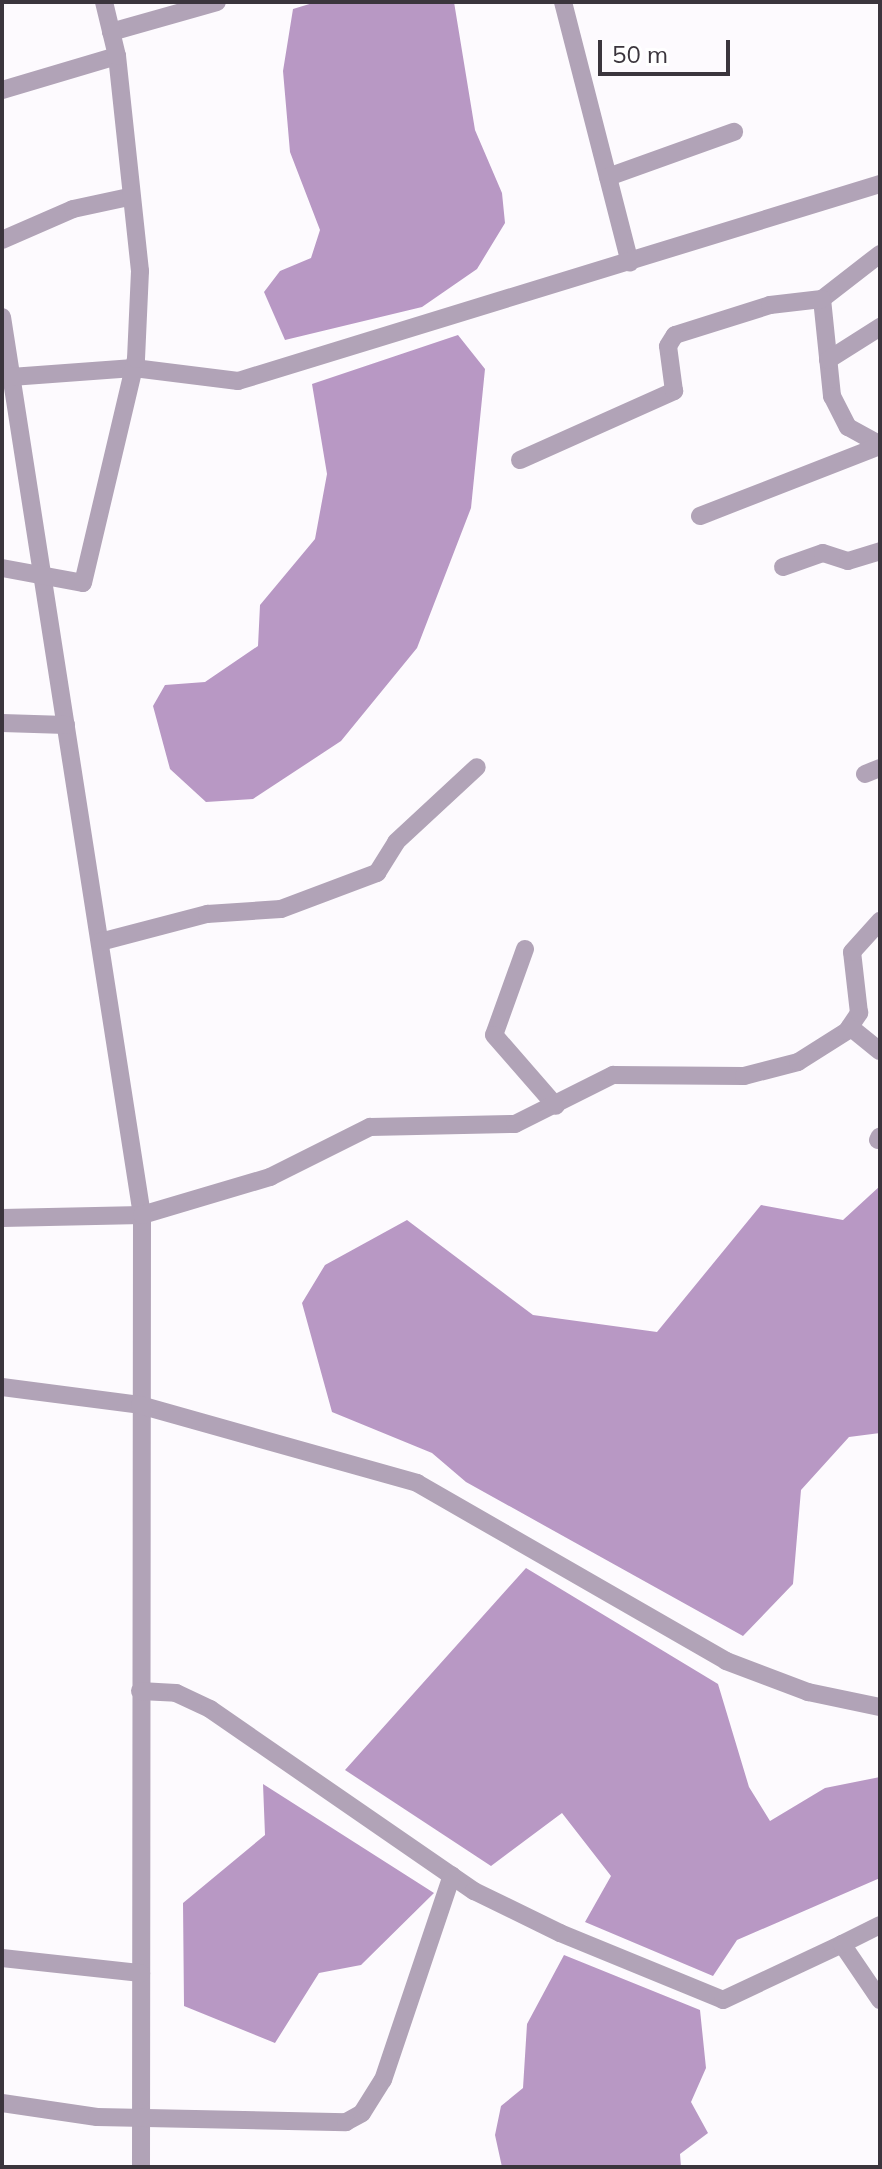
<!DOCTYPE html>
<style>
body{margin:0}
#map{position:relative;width:882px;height:2169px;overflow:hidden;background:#fdfafe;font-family:Mulish,sans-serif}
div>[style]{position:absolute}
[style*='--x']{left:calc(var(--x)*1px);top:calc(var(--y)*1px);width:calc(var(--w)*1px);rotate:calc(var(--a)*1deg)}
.water>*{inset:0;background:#b898c4}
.minor>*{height:18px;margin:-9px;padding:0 9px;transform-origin:9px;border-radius:9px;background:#b1a3b7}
span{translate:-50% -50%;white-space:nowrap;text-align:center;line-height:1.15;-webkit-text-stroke:6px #fff;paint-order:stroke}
.frame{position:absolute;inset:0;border:4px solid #3b353d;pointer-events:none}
.scale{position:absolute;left:598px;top:40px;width:132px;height:36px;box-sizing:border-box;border:4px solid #3b353d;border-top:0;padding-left:10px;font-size:24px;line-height:28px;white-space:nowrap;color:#3b353d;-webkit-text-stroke:6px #fff;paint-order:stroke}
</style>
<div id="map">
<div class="water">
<i style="clip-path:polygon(316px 2px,454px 2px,475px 130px,502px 193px,505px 223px,477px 269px,422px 307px,285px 340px,264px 292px,280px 271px,311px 258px,320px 230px,290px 152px,283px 71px,293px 9px)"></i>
<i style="clip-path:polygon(458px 335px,485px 369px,471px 508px,417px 648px,341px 741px,253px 799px,206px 802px,170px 769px,153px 706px,165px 685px,205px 682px,258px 646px,260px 605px,315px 539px,327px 474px,312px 384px)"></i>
<i style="clip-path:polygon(880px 1186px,880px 1433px,849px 1437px,801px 1490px,793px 1584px,743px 1636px,466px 1482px,432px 1453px,332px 1412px,302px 1303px,325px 1265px,407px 1220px,533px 1315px,657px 1332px,761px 1205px,843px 1220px)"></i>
<i style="clip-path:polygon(526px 1568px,718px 1684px,749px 1787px,770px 1821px,825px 1788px,880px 1777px,880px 1878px,737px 1940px,713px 1976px,585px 1922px,611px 1876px,562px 1813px,491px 1866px,345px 1770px)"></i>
<i style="clip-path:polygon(263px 1784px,434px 1893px,361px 1965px,319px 1973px,275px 2043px,184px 2006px,183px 1903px,265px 1835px)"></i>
<i style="clip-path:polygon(564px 1955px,700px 2010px,706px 2068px,691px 2102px,708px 2133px,680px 2154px,681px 2167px,502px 2167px,495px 2135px,501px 2106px,523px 2088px,527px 2024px)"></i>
</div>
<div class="minor">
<i style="--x:563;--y:2;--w:269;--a:75.6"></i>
<i style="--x:111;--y:32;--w:110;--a:-15.8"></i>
<i style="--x:2;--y:90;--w:120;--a:-16.5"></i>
<i style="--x:608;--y:177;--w:134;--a:-19.7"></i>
<i style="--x:2;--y:240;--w:77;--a:-23.6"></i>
<i style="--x:73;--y:209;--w:57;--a:-12.1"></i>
<i style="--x:880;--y:254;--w:73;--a:142.2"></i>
<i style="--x:822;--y:299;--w:98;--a:84.1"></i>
<i style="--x:832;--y:396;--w:35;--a:63"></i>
<i style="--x:848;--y:427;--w:37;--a:29"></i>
<i style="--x:2;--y:317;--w:909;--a:81.14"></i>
<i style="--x:142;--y:1215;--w:952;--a:90.06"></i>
<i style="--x:828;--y:360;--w:62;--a:-32.4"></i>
<i style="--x:11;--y:377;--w:123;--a:-4.2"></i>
<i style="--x:134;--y:368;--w:105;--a:7.1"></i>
<i style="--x:238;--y:381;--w:672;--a:-17.06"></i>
<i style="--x:520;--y:460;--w:169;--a:-24.1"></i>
<i style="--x:674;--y:391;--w:45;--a:-97.6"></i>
<i style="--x:668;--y:346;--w:13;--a:-58"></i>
<i style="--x:675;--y:335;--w:100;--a:-17.5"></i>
<i style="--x:770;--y:305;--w:52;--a:-6.6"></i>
<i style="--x:700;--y:516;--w:193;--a:-21.3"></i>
<i style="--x:783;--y:567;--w:42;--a:-19.3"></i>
<i style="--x:823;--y:553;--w:26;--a:18"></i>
<i style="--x:848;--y:561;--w:34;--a:-17"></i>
<i style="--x:2;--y:568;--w:82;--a:10.5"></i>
<i style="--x:83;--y:583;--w:230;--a:-76.7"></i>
<i style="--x:136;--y:359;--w:88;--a:-87.4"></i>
<i style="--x:140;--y:271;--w:216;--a:-96.1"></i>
<i style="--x:117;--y:56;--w:56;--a:-103.5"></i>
<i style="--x:2;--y:723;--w:64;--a:1.8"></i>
<i style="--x:865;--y:774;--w:16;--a:-22"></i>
<i style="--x:100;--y:942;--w:111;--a:-14.7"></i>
<i style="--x:207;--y:914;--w:74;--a:-3.9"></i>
<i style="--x:281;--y:909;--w:103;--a:-20.6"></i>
<i style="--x:377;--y:873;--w:36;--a:-58"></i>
<i style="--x:396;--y:842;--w:110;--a:-42.8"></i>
<i style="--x:525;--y:949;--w:91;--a:109.8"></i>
<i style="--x:494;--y:1035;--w:94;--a:48.9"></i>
<i style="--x:850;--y:1027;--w:38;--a:39"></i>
<i style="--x:878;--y:1140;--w:4;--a:-63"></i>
<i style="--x:2;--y:1218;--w:140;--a:-1.2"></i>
<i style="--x:142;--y:1215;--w:134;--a:-16.5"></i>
<i style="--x:270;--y:1177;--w:112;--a:-26.6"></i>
<i style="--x:370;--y:1127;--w:145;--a:-1.2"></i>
<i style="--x:515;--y:1124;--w:110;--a:-26.6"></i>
<i style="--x:613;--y:1075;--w:131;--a:0.4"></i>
<i style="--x:744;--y:1076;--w:56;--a:-14.5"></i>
<i style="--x:798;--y:1062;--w:58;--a:-32.3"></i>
<i style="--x:847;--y:1031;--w:22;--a:-56"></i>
<i style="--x:859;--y:1013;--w:61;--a:-96.5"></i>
<i style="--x:852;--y:952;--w:42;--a:-47.9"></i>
<i style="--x:2;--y:1387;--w:139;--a:7.4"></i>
<i style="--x:140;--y:1405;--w:288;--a:15.7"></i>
<i style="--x:417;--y:1483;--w:357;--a:29.9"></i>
<i style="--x:726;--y:1661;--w:88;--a:20.7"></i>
<i style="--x:808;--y:1692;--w:74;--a:11.8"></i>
<i style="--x:140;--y:1691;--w:36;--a:3"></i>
<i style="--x:176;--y:1693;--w:38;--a:25"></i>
<i style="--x:210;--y:1709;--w:321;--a:34.6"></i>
<i style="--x:474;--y:1891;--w:96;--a:26"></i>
<i style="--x:560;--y:1933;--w:176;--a:22.3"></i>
<i style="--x:723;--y:2000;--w:132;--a:-25.2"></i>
<i style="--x:842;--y:1944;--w:68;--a:55.8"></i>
<i style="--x:842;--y:1944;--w:42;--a:-26.6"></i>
<i style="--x:2;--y:1958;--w:140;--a:6.2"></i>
<i style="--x:2;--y:2103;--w:96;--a:8.4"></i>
<i style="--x:97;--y:2117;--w:249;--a:1.2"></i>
<i style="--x:346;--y:2122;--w:18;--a:-29"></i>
<i style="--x:362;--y:2113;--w:39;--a:-58"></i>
<i style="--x:383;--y:2080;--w:216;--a:-71.4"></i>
</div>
<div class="frame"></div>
<div class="scale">50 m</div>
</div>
